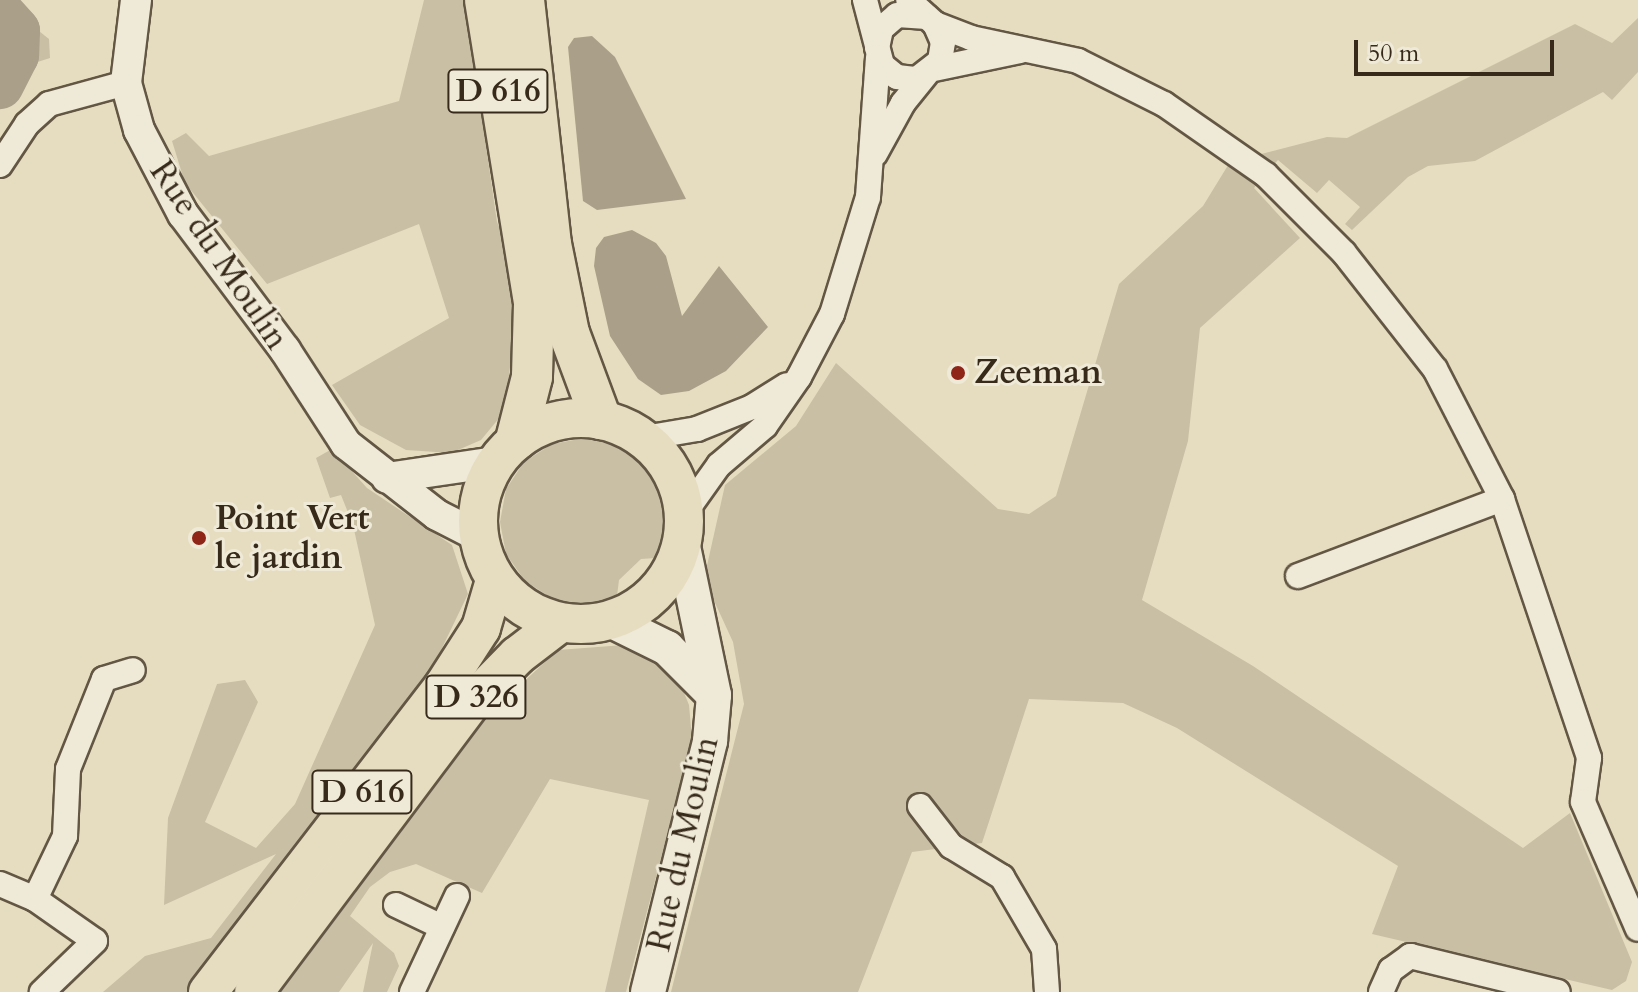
<!DOCTYPE html>
<style>
body{margin:0}
#map{position:relative;width:1638px;height:992px;overflow:hidden;background:#e6ddc1;font-family:Cardo,serif}
div>[style]{position:absolute}
[style*='--x']{left:calc(var(--x)*1px);top:calc(var(--y)*1px);width:calc(var(--w)*1px);rotate:calc(var(--a)*1deg)}
.green>*{inset:0;background:#c8bfa5}
.water>*{inset:0;background:#aaa089}
.river>*{height:48px;margin:-24px;padding:0 24px;transform-origin:24px;border-radius:24px;background:#aaa089}
.roads{filter:drop-shadow(2px 0 #635744) drop-shadow(-2px 0 #635744) drop-shadow(0 2px #635744) drop-shadow(0 -2px #635744)}
.minor>*{height:24px;margin:-12px;padding:0 12px;transform-origin:12px;border-radius:12px;background:#efe9d7}
.tertiary>*{height:30px;margin:-15px;padding:0 15px;transform-origin:15px;border-radius:15px;background:#efe9d7}
.secondary>*{height:34px;margin:-17px;padding:0 17px;transform-origin:17px;border-radius:17px;background:#efe9d7}
.primary>*{height:38px;margin:-19px;padding:0 19px;transform-origin:19px;border-radius:19px;background:#e6ddc1}
.primary>.ring{margin:-19px;padding:0;box-sizing:content-box;background:none;border:38px solid #e6ddc1;border-radius:50%}
.trunk>*{height:40px;margin:-20px;padding:0 20px;transform-origin:20px;border-radius:20px;background:#e6ddc1}
.dots>*{width:22px;height:22px;translate:-50% -50%;box-sizing:border-box;border:4px solid #efe9d7;border-radius:50%}
span{translate:-50% -50%;white-space:nowrap;text-align:center;line-height:1.15;-webkit-text-stroke:6px #efe9d7;paint-order:stroke}
.shield-label span{padding:2px 6px;background:#efe9d7;border:2px solid;border-radius:6px;-webkit-text-stroke-width:0}
.shield-label{font-size:32px;color:#372a1b;font-weight:700}
.street-label{font-size:34px;color:#372a1b}
.poi-label{font-size:34px;color:#372a1b;font-weight:700}
.left{translate:0 -50%;text-align:left}
.scale{position:absolute;left:1354px;top:40px;width:200px;height:36px;box-sizing:border-box;border:4px solid #372a1b;border-top:0;padding-left:10px;font-size:24px;line-height:28px;white-space:nowrap;color:#372a1b;-webkit-text-stroke:6px #efe9d7;paint-order:stroke}
</style>
<div id="map">
<div class="green">
<i style="clip-path:polygon(0 0,49px 39px,50px 58px,25px 66px,0 104px)"></i>
<i style="clip-path:polygon(424px 0,465px 0,497px 222px,511px 253px,517px 305px,505px 411px,481px 440px,451px 453px,406px 450px,360px 425px,332px 385px,449px 318px,419px 224px,267px 284px,185px 183px,172px 141px,186px 133px,209px 156px,399px 101px)"></i>
<i style="clip-path:polygon(1638px 18px,1638px 72px,1612px 100px,1603px 92px,1475px 161px,1428px 166px,1408px 177px,1352px 230px,1345px 224px,1360px 207px,1329px 180px,1317px 193px,1278px 160px,1254px 188px,1300px 238px,1200px 328px,1188px 441px,1142px 600px,1253px 666px,1523px 848px,1570px 813px,1632px 962px,1626px 981px,1612px 990px,1372px 934px,1398px 866px,1177px 728px,1123px 703px,1029px 699px,982px 843px,912px 852px,858px 992px,671px 992px,744px 704px,733px 642px,704px 579px,725px 485px,796px 426px,836px 363px,998px 509px,1029px 514px,1056px 496px,1119px 284px,1203px 206px,1230px 162px,1327px 137px,1347px 138px,1575px 24px,1612px 43px)"></i>
<i style="clip-path:polygon(585px 438px,617px 446px,644px 465px,660px 493px,665px 526px,656px 558px,641px 559px,619px 580px,617px 596px,585px 604px,553px 599px,525px 581px,506px 554px,500px 522px,506px 489px,524px 462px,552px 444px)"></i>
<i style="clip-path:polygon(332px 449px,367px 488px,452px 545px,468px 594px,429px 675px,478px 724px,558px 650px,624px 645px,646px 651px,678px 678px,689px 705px,692px 739px,626px 992px,605px 992px,649px 800px,550px 779px,482px 893px,416px 864px,390px 872px,370px 887px,350px 916px,394px 953px,399px 966px,387px 992px,363px 992px,373px 943px,339px 992px,103px 992px,145px 956px,211px 938px,276px 854px,164px 905px,168px 818px,217px 684px,245px 680px,258px 702px,205px 822px,256px 848px,295px 804px,375px 625px,353px 525px,341px 495px,330px 498px,316px 458px)"></i>
</div>
<div class="water">
<i style="clip-path:polygon(592px 36px,615px 57px,686px 199px,597px 210px,583px 201px,568px 47px,574px 38px)"></i>
<i style="clip-path:polygon(632px 230px,656px 243px,666px 256px,682px 316px,719px 266px,768px 327px,726px 371px,689px 391px,661px 395px,638px 379px,610px 336px,594px 266px,596px 248px,604px 237px)"></i>
</div>
<div class="river">
<i style="--x:0;--y:13;--w:24;--a:48"></i>
<i style="--x:16;--y:31;--w:24;--a:92"></i>
<i style="--x:15;--y:55;--w:34;--a:117"></i>
</div>
<div class="roads">
<div class="minor">
<i style="--x:865;--y:0;--w:67;--a:75.3"></i>
<i style="--x:882;--y:65;--w:19;--a:39"></i>
<i style="--x:897;--y:77;--w:20;--a:6"></i>
<i style="--x:917;--y:79;--w:29;--a:-38"></i>
<i style="--x:940;--y:61;--w:19;--a:-81"></i>
<i style="--x:943;--y:42;--w:20;--a:-114"></i>
<i style="--x:935;--y:24;--w:36;--a:-138"></i>
<i style="--x:935;--y:24;--w:39;--a:21"></i>
<i style="--x:971;--y:38;--w:109;--a:12.1"></i>
<i style="--x:1078;--y:61;--w:96;--a:26.6"></i>
<i style="--x:1164;--y:104;--w:124;--a:34.8"></i>
<i style="--x:1266;--y:175;--w:110;--a:45"></i>
<i style="--x:1344;--y:253;--w:147;--a:51.9"></i>
<i style="--x:1435;--y:369;--w:146;--a:62.7"></i>
<i style="--x:1502;--y:499;--w:273;--a:71.4"></i>
<i style="--x:1589;--y:758;--w:44;--a:97.8"></i>
<i style="--x:1583;--y:802;--w:138;--a:66.6"></i>
<i style="--x:877;--y:48;--w:19;--a:-78"></i>
<i style="--x:881;--y:29;--w:21;--a:-41"></i>
<i style="--x:897;--y:15;--w:30;--a:4"></i>
<i style="--x:934;--y:69;--w:88;--a:-11.8"></i>
<i style="--x:875;--y:154;--w:58;--a:-61.2"></i>
<i style="--x:903;--y:103;--w:36;--a:-51"></i>
<i style="--x:0;--y:165;--w:49;--a:-56.6"></i>
<i style="--x:27;--y:124;--w:30;--a:-42"></i>
<i style="--x:49;--y:104;--w:80;--a:-15.3"></i>
<i style="--x:644;--y:438;--w:54;--a:-9.6"></i>
<i style="--x:697;--y:429;--w:59;--a:-21.8"></i>
<i style="--x:752;--y:407;--w:41;--a:-32.2"></i>
<i style="--x:684;--y:514;--w:60;--a:-54.5"></i>
<i style="--x:719;--y:465;--w:60;--a:-40.3"></i>
<i style="--x:765;--y:426;--w:60;--a:-55.2"></i>
<i style="--x:799;--y:377;--w:71;--a:-62.4"></i>
<i style="--x:832;--y:314;--w:122;--a:-72.9"></i>
<i style="--x:868;--y:197;--w:140;--a:-85.9"></i>
<i style="--x:1298;--y:576;--w:218;--a:-20.7"></i>
<i style="--x:920;--y:806;--w:51;--a:52.2"></i>
<i style="--x:951;--y:846;--w:60;--a:31.3"></i>
<i style="--x:1002;--y:877;--w:83;--a:59.7"></i>
<i style="--x:1044;--y:949;--w:43;--a:86"></i>
<i style="--x:0;--y:884;--w:38;--a:23"></i>
<i style="--x:35;--y:899;--w:73;--a:35"></i>
<i style="--x:95;--y:941;--w:74;--a:136.1"></i>
<i style="--x:35;--y:899;--w:70;--a:-64.5"></i>
<i style="--x:65;--y:836;--w:67;--a:-87.4"></i>
<i style="--x:68;--y:769;--w:97;--a:-68.2"></i>
<i style="--x:104;--y:679;--w:30;--a:-17"></i>
<i style="--x:396;--y:905;--w:51;--a:25.6"></i>
<i style="--x:412;--y:992;--w:106;--a:-64.9"></i>
<i style="--x:1381;--y:992;--w:24;--a:-66"></i>
<i style="--x:1391;--y:970;--w:24;--a:-36"></i>
<i style="--x:1410;--y:956;--w:152;--a:13.7"></i>
</div>
<div class="tertiary">
<i style="--x:136;--y:0;--w:84;--a:96.9"></i>
<i style="--x:126;--y:83;--w:49;--a:74.5"></i>
<i style="--x:139;--y:130;--w:95;--a:62.4"></i>
<i style="--x:183;--y:214;--w:170;--a:53.1"></i>
<i style="--x:285;--y:350;--w:112;--a:57"></i>
<i style="--x:346;--y:444;--w:115;--a:38"></i>
<i style="--x:437;--y:515;--w:46;--a:27.1"></i>
<i style="--x:387;--y:478;--w:109;--a:-8.4"></i>
</div>
<div class="secondary">
<i style="--x:610;--y:620;--w:64;--a:26.2"></i>
<i style="--x:667;--y:648;--w:66;--a:45"></i>
<i style="--x:648;--y:992;--w:259;--a:-76.1"></i>
<i style="--x:710;--y:741;--w:46;--a:-85"></i>
<i style="--x:714;--y:695;--w:156;--a:-101.8"></i>
</div>
<div class="primary">
<i class="ring" style="left:478px;top:418px;width:168px;height:168px"></i>
<i style="--x:208;--y:992;--w:385;--a:-52.4"></i>
<i style="--x:443;--y:687;--w:70;--a:-57.2"></i>
<i style="--x:481;--y:628;--w:50;--a:-73.7"></i>
<i style="--x:254;--y:992;--w:361;--a:-53.1"></i>
<i style="--x:471;--y:703;--w:66;--a:-45.6"></i>
<i style="--x:517;--y:656;--w:54;--a:-37.5"></i>
</div>
<div class="trunk">
<i style="--x:485;--y:0;--w:308;--a:80.8"></i>
<i style="--x:534;--y:304;--w:73;--a:91.6"></i>
<i style="--x:532;--y:377;--w:65;--a:104.3"></i>
<i style="--x:524;--y:0;--w:245;--a:83.7"></i>
<i style="--x:551;--y:244;--w:91;--a:78.6"></i>
<i style="--x:569;--y:333;--w:92;--a:69.6"></i>
</div>
</div>
<div class="dots">
<i style="left:958px;top:373px;background:#8f2418"></i>
<i style="left:199px;top:538px;background:#8f2418"></i>
</div>
<div class="shield-label">
<span style="left:498px;top:91px">D 616</span>
<span style="left:476px;top:697px">D 326</span>
<span style="left:362px;top:792px">D 616</span>
</div>
<div class="street-label">
<span style="left:219px;top:255px;rotate:56deg">Rue du Moulin</span>
<span style="left:683px;top:844px;rotate:-77deg">Rue du Moulin</span>
</div>
<div class="poi-label">
<span class="left" style="left:974px;top:373px">Zeeman</span>
<span class="left" style="left:215px;top:538px">Point Vert<br>le jardin</span>
</div>
<div class="scale">50 m</div>
</div>
